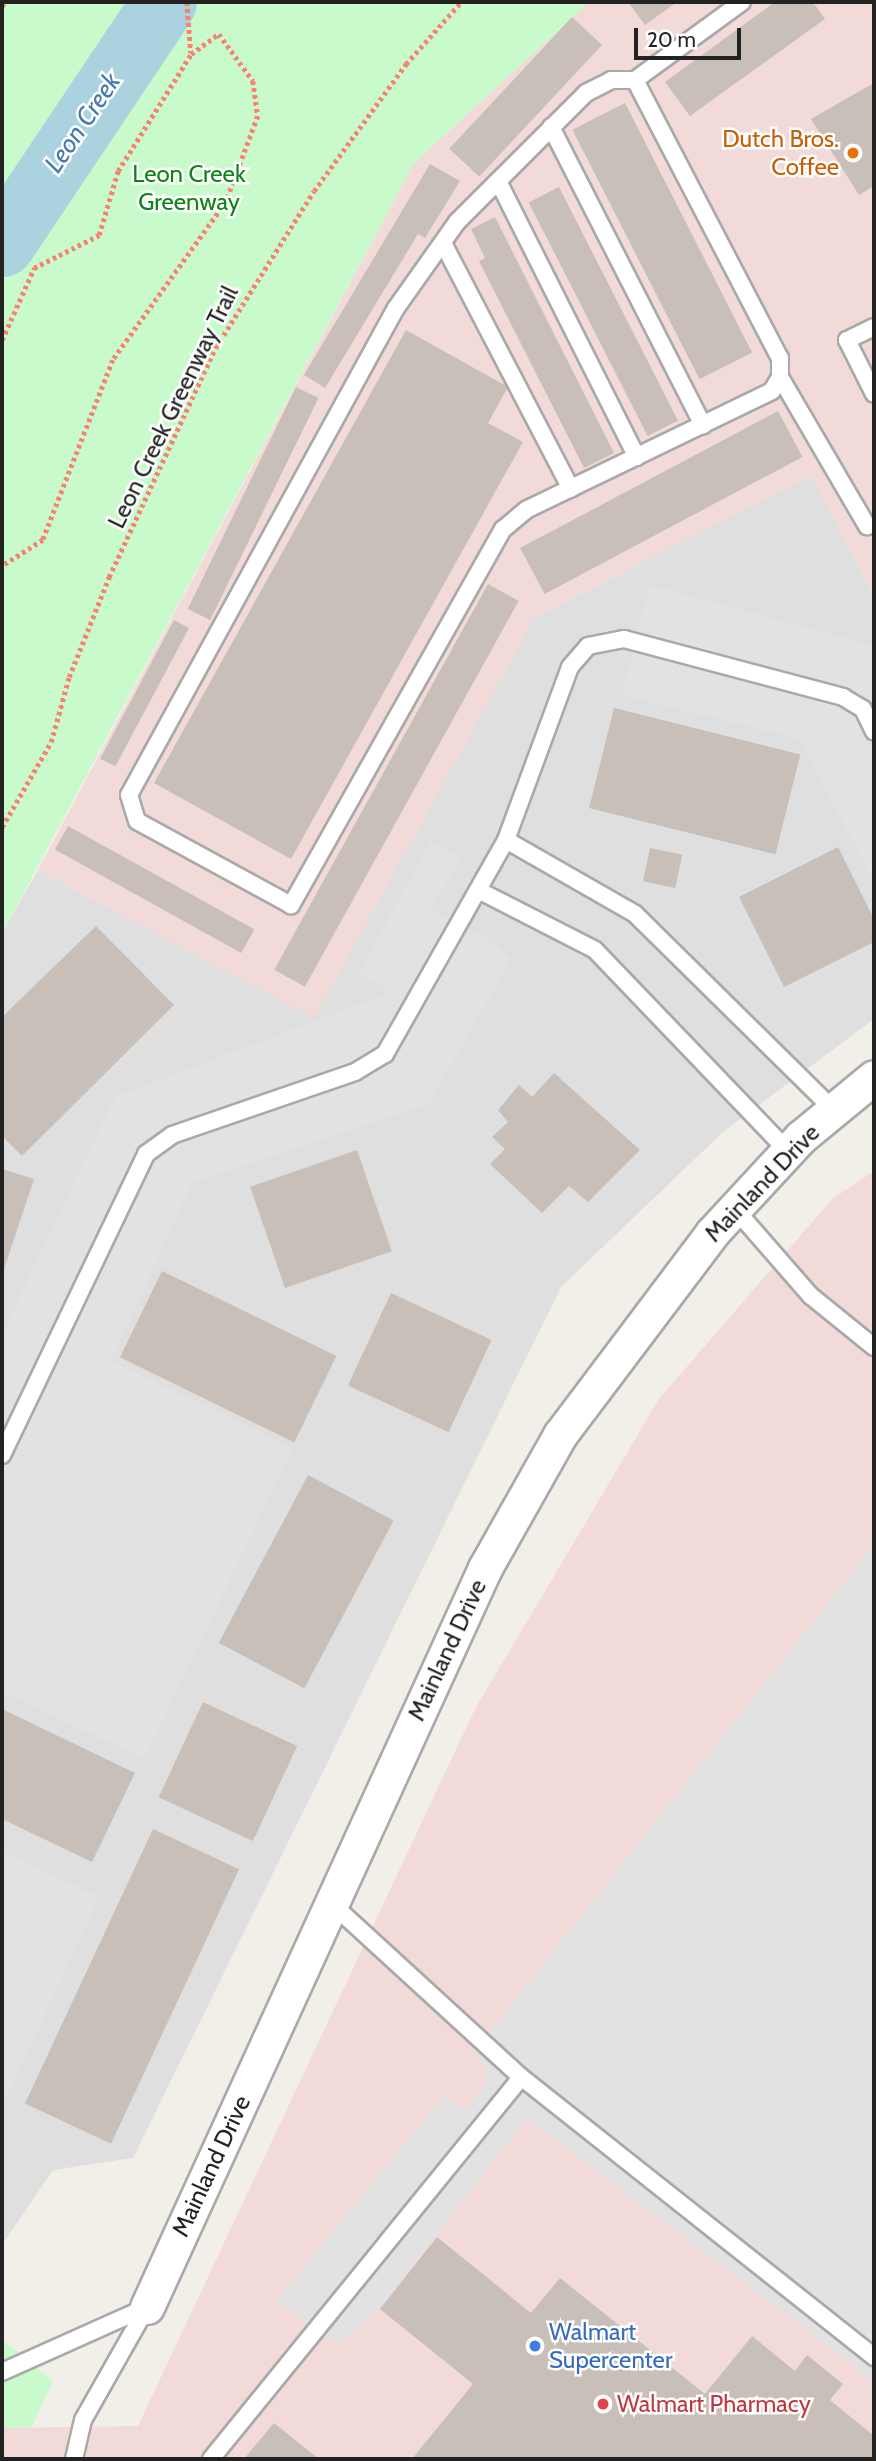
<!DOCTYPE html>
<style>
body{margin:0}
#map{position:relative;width:876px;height:2461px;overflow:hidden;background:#f2efe9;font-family:Cabin,sans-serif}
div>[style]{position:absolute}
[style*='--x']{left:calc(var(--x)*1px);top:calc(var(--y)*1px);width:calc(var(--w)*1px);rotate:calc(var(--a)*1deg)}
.residential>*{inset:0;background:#e0dfdf}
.commercial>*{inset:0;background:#f2dad9}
.park>*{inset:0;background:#c8facc}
.parking>*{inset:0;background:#e2e2e2}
.river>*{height:65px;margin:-32.5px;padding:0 32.5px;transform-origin:32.5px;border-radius:32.5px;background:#aad3df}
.building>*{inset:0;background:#c7bfb8;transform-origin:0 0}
.path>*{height:4.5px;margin-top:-2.25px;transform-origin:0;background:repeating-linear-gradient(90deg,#fa8072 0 3.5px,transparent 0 7px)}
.roads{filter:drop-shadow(2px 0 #a9a9a9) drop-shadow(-2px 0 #a9a9a9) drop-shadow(0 2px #a9a9a9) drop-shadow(0 -2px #a9a9a9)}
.service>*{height:16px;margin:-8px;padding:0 8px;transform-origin:8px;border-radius:8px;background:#fff}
.minor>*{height:33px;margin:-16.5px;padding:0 16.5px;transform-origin:16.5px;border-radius:16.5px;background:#fff}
.dots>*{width:19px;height:19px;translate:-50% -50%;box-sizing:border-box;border:4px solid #fff;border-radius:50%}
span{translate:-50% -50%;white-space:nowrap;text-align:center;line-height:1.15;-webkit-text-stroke:5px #fff;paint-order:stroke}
.food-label{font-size:24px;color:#c56008}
.right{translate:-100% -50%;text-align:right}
.park-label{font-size:24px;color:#0c8416}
.street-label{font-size:24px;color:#222}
.shop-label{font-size:24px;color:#366cbe}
.left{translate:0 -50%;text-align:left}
.health-label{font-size:24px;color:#be3a42}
.water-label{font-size:26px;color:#4a7aab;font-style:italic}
.frame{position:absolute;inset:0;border:4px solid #222;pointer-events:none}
.scale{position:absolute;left:634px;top:28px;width:107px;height:32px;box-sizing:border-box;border:4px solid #222;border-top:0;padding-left:9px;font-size:21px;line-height:24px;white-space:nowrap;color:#222;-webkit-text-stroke:5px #fff;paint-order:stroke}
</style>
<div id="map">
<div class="residential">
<i style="clip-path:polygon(811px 475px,874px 595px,874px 1019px,723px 1132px,561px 1287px,133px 2158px,53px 2170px,2px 2245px,2px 933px,38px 870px,314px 1017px,534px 618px)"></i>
</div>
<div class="commercial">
<i style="clip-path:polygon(589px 2px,874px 2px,874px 595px,811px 475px,534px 618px,314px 1018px,38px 870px,414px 163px)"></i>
<i style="clip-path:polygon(874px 1171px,874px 2459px,2px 2459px,2px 2428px,138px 2426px,475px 1709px,659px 1399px,832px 1199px)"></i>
</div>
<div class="park">
<i style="clip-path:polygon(2px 2px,589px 2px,414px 163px,2px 933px)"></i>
<i style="clip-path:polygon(2px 2339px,53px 2381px,32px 2427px,2px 2428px)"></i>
</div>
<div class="parking">
<i style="clip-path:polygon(650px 585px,874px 646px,874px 881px,799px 739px,622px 695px)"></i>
<i style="clip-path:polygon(430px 842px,462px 857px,430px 909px,490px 940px,511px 959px,429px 1103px,192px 1183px,111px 1361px,293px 1448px,144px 1759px,2px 1691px,2px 1334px,115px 1097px,391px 992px,359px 973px)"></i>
<i style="clip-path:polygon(874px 1544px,874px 2410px,868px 2377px,527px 2118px,380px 2308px,338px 2345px,276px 2301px,444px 2095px,465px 2110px,484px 2087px,485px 2066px,474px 2052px)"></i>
<i style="clip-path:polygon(2px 1850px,99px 1897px,2px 2107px)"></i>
</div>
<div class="river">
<i style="--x:2;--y:244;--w:291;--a:-56.2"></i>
</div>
<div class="building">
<i style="clip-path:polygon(628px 2px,677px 2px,645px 25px)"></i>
<i style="clip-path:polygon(775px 2px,813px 2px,825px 19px,690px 116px,665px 82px)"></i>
<i style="left:572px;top:17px;width:41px;height:180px;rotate:43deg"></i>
<i style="clip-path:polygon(874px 83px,874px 186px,859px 195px,811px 119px)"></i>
<i style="left:625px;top:103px;width:280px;height:59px;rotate:63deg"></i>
<i style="clip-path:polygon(430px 164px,460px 181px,425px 238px,418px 234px,325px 388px,304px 375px)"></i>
<i style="left:559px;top:187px;width:262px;height:34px;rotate:63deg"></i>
<i style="clip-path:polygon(495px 217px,614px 453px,584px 468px,479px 261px,485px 258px,471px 229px)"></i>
<i style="clip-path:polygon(406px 330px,508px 387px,488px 423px,523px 442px,291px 859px,154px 783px)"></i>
<i style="left:296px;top:387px;width:25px;height:247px;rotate:26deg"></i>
<i style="left:778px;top:411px;width:52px;height:292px;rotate:62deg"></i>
<i style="left:488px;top:584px;width:35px;height:441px;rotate:29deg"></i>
<i style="left:174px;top:620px;width:17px;height:157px;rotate:28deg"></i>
<i style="left:614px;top:708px;width:192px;height:103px;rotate:14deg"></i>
<i style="left:68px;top:826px;width:213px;height:27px;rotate:29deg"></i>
<i style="clip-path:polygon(838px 847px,874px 919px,874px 942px,784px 987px,739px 897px)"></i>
<i style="left:650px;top:848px;width:33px;height:34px;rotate:12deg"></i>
<i style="clip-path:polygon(96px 926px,174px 1005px,22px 1156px,2px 1136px,2px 1017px)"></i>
<i style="clip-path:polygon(554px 1073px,640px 1150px,588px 1202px,569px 1186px,542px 1213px,490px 1164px,505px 1149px,492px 1137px,508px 1122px,498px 1110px,519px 1085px,532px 1097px)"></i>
<i style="left:357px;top:1150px;width:107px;height:113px;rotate:71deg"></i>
<i style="clip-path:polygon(2px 1169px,34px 1179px,2px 1275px)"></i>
<i style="left:162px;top:1271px;width:194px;height:96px;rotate:26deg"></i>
<i style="left:391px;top:1293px;width:111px;height:102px;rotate:25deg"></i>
<i style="left:308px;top:1475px;width:97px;height:190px;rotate:28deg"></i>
<i style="left:203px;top:1702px;width:104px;height:105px;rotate:25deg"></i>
<i style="clip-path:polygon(2px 1709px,135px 1773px,92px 1862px,2px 1819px)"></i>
<i style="left:153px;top:1829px;width:95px;height:303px;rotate:25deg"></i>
<i style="clip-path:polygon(437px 2237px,531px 2313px,560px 2278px,705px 2394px,752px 2336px,795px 2371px,807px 2355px,843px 2384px,830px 2400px,874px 2436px,874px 2459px,412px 2459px,473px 2384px,380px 2309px)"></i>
<i style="clip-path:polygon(274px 2423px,319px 2459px,244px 2459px)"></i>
</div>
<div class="path">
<i style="--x:187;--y:2;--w:51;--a:85.5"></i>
<i style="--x:2;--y:6;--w:5;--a:-53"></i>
<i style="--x:2;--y:340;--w:79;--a:-66"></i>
<i style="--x:34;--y:268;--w:73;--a:-26.9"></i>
<i style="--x:99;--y:235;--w:67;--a:-73.5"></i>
<i style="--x:118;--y:171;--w:138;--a:-58"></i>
<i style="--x:191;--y:54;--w:34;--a:-36"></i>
<i style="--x:219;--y:34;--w:58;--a:54.1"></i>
<i style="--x:253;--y:81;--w:35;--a:82"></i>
<i style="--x:258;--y:116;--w:92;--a:110.4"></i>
<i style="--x:226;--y:202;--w:194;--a:125.6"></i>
<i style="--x:113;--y:360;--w:193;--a:111.3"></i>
<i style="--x:43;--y:540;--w:49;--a:147.6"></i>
<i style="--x:2;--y:827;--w:98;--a:-60"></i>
<i style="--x:51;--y:742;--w:67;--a:-74.5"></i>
<i style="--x:69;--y:677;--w:108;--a:-68.2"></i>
<i style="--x:109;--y:577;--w:254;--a:-65.1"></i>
<i style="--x:216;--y:347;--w:184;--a:-57.9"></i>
<i style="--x:314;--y:191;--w:157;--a:-54.1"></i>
<i style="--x:406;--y:64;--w:83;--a:-48.4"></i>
</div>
<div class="roads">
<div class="service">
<i style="--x:635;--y:80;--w:314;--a:62.5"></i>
<i style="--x:780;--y:358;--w:19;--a:90"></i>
<i style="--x:780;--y:377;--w:16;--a:120"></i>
<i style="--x:772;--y:391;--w:273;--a:154.2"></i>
<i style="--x:526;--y:510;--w:30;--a:140"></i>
<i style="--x:503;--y:529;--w:432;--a:119.4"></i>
<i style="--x:291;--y:905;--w:175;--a:-151.4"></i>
<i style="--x:137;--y:821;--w:27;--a:-107"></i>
<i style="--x:129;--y:795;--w:555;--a:-61.27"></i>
<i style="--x:396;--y:308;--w:105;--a:-54.7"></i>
<i style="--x:457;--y:222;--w:182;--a:-45"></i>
<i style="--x:586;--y:93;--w:28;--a:-27"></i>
<i style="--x:611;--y:80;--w:24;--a:0"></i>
<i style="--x:635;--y:80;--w:132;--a:-36.1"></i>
<i style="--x:551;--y:127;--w:335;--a:63"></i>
<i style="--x:498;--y:181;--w:309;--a:63.3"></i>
<i style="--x:443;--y:243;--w:277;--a:62.5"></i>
<i style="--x:874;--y:327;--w:30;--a:154"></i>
<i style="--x:847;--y:340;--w:60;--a:63.4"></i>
<i style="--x:780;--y:377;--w:173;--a:59.7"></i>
<i style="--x:506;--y:840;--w:149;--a:29.8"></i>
<i style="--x:635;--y:914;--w:279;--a:44.6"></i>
<i style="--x:478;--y:890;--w:131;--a:27.1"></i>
<i style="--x:595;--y:950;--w:279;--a:46.2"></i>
<i style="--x:735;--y:1209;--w:116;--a:48.9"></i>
<i style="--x:811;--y:1296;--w:81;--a:39"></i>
<i style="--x:2;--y:1455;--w:334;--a:-64.4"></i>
<i style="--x:146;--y:1154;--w:32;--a:-36"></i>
<i style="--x:172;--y:1135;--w:194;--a:-19"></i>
<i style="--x:355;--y:1072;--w:35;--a:-31"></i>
<i style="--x:385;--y:1054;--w:246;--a:-60.5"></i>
<i style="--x:506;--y:840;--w:184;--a:-69.7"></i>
<i style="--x:570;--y:667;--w:28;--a:-49"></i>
<i style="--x:588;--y:646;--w:37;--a:-11"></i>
<i style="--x:624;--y:639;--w:227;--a:14.8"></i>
<i style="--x:843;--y:697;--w:23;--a:31"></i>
<i style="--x:863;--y:709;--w:25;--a:64"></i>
<i style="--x:331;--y:1903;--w:258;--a:42.5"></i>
<i style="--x:521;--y:2077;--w:451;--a:38.4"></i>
<i style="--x:2;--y:2372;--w:159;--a:-24.1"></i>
<i style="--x:74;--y:2459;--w:40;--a:-77"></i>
<i style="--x:83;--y:2420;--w:130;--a:-60.5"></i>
<i style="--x:211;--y:2459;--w:492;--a:-50.9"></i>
</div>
<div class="minor">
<i style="--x:147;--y:2307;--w:813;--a:-65.42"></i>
<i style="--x:485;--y:1568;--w:153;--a:-60.6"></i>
<i style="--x:560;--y:1435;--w:253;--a:-53"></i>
<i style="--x:712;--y:1233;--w:131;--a:-47.2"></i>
<i style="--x:801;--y:1137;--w:94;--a:-39.4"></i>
</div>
</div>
<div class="dots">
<i style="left:853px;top:153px;background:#e8710a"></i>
<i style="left:535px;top:2346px;background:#3f7fe0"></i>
<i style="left:603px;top:2404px;background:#e0444e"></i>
</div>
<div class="food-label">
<span class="right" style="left:839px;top:153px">Dutch Bros.<br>Coffee</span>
</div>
<div class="park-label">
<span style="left:189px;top:188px">Leon Creek<br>Greenway</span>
</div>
<div class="street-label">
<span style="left:173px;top:407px;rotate:-64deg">Leon Creek Greenway Trail</span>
<span style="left:762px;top:1183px;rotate:-46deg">Mainland Drive</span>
<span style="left:447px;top:1650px;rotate:-65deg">Mainland Drive</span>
<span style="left:211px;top:2166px;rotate:-65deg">Mainland Drive</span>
</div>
<div class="shop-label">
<span class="left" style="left:549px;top:2346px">Walmart<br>Supercenter</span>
</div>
<div class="health-label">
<span class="left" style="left:617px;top:2404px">Walmart Pharmacy</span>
</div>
<div class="water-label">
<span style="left:83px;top:123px;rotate:-56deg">Leon Creek</span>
</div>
<div class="frame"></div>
<div class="scale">20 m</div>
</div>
